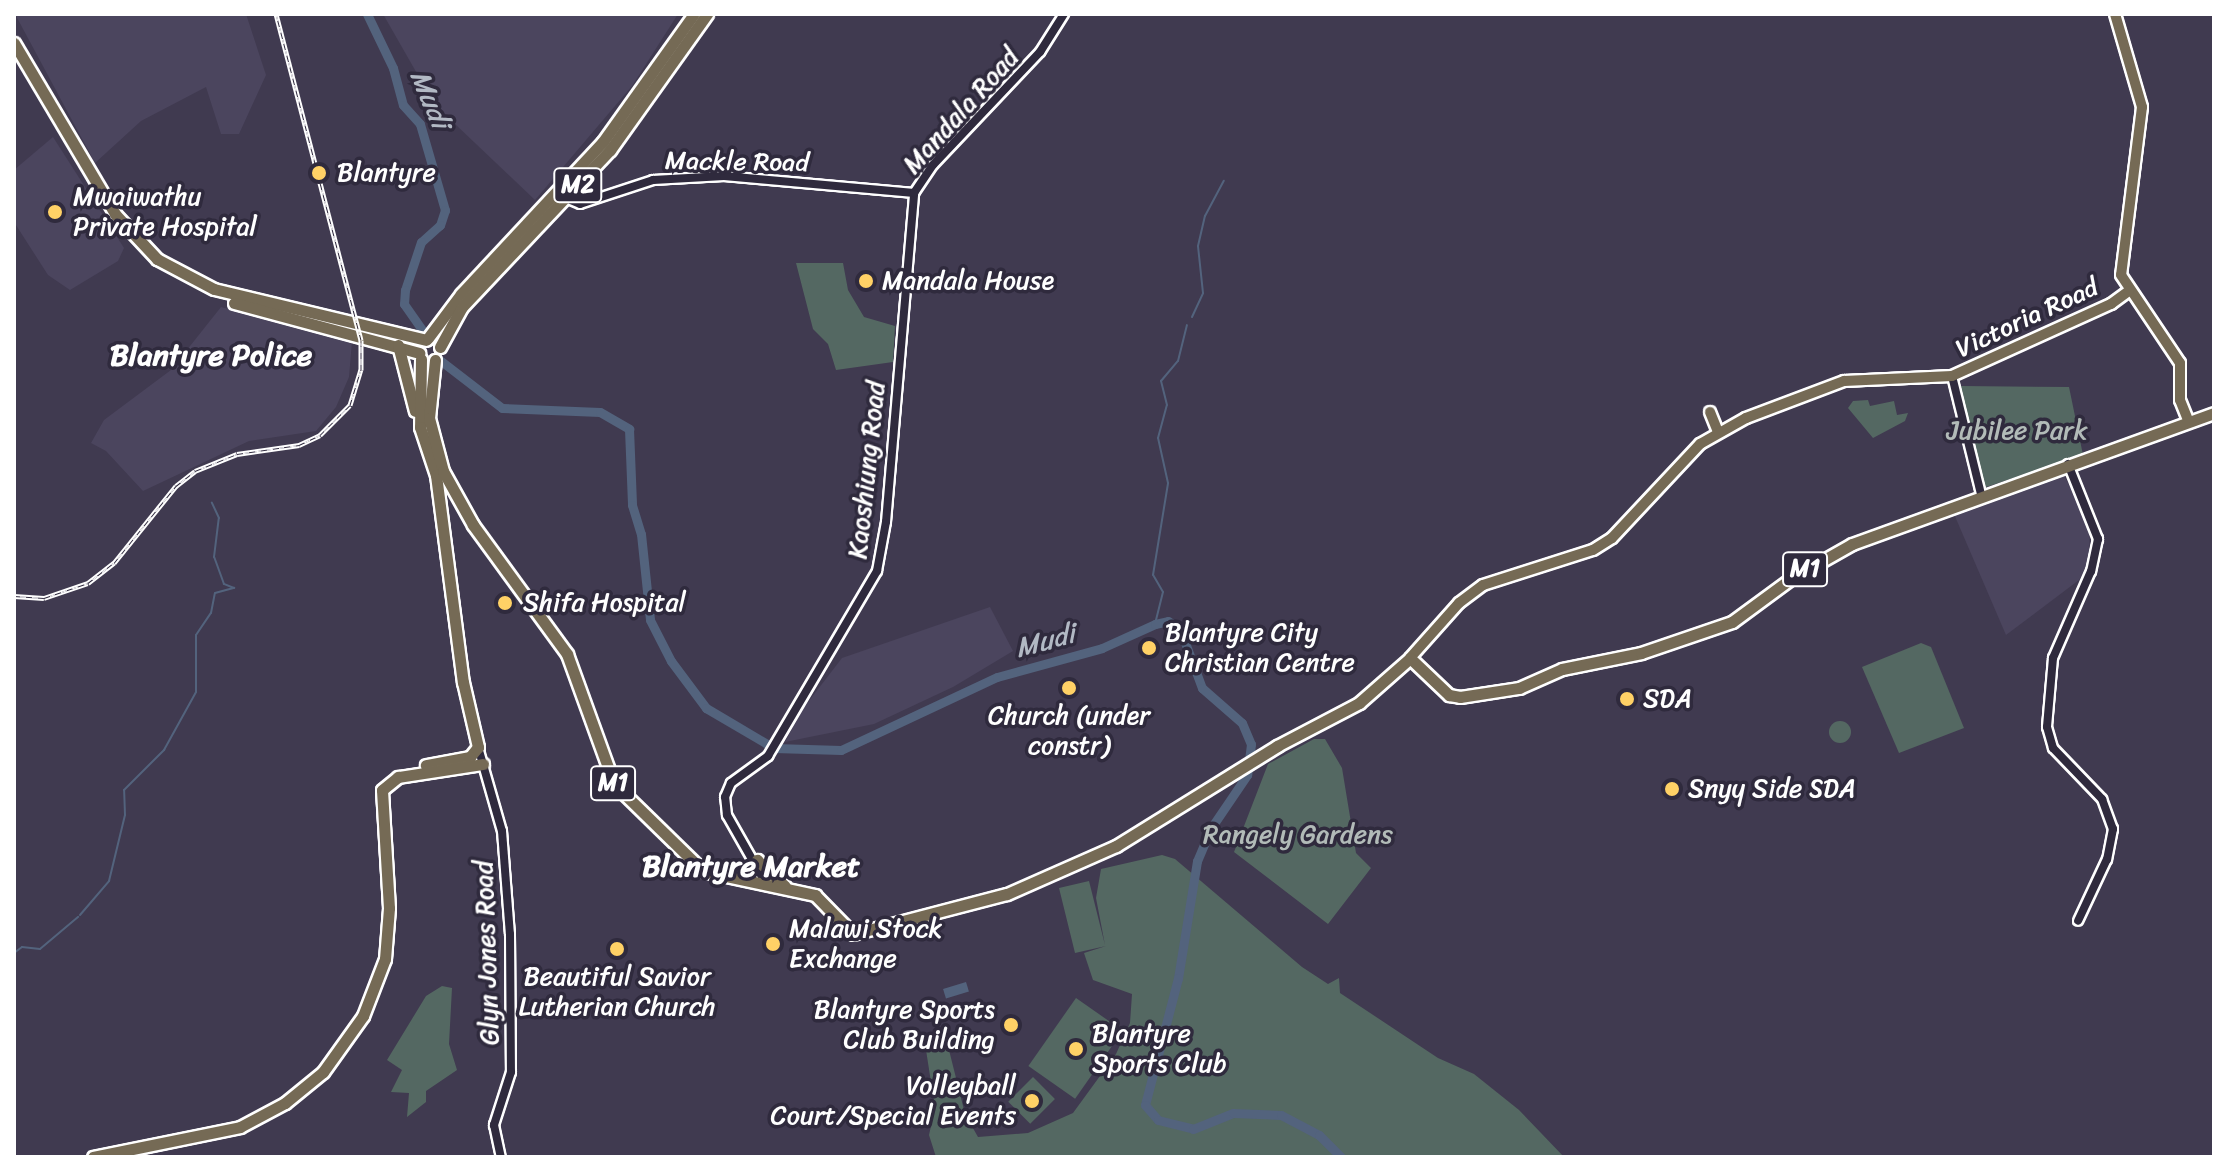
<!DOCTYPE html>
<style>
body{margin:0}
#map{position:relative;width:2228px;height:1171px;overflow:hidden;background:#403a50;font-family:Sriracha,sans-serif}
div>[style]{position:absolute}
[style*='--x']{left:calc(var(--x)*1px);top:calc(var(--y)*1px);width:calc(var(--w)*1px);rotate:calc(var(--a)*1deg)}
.built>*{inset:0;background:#4b455e}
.green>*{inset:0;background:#546862;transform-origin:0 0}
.round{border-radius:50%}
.water>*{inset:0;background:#53637d;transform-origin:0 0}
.stream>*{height:2px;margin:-1px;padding:0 1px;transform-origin:1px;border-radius:1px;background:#53637d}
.river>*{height:9px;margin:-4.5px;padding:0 4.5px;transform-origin:4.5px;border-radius:4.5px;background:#53637d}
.roads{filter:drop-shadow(2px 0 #fff) drop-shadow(-2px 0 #fff) drop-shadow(0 2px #fff) drop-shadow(0 -2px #fff)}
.minor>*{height:8px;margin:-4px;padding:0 4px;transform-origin:4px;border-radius:4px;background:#2f2a3d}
.major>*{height:10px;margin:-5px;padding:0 5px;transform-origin:5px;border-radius:5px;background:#756a55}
.highway>*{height:11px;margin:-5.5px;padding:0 5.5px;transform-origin:5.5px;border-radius:5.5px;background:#756a55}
.rail>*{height:5px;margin-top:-2.5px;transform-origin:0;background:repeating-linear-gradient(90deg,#2f2a3d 0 6px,#fff 0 12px);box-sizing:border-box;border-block:2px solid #fff}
.dots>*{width:22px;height:22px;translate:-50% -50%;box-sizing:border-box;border:4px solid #2f2a3d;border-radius:50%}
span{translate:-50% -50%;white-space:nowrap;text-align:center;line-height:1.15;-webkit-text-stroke:7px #2f2a3d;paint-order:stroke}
.shield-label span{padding:2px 6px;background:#2f2a3d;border:2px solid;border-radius:6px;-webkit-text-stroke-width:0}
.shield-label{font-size:24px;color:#fff;font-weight:700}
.street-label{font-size:26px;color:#fff}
.poi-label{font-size:26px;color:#fff}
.left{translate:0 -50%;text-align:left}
.right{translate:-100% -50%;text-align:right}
.park-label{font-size:26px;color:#b2bbb8}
.water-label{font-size:28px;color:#b2b9c4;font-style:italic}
.quarter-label{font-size:30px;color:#fff;font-weight:700}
.frame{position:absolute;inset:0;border:16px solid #fff;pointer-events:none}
</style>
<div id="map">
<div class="built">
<i style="clip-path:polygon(15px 14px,246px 14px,266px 75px,239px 134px,221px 134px,206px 87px,141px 121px,95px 163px)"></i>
<i style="clip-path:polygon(383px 14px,678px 14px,632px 86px,535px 200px,435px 105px)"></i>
<i style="clip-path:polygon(53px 137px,124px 248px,118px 261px,70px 290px,48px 275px,14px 222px,14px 170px)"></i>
<i style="clip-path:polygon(221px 307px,352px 341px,349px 377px,336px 407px,316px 431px,249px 441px,143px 491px,106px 451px,91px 443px,104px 420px,171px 370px)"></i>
<i style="clip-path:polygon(2063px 474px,2090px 523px,2089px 560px,2079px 580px,2006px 635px,1954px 514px)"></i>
<i style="clip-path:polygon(990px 607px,1013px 651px,953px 687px,874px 724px,785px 742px,802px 710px,842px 658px)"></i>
</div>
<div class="green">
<i style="clip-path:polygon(796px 263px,843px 263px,848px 290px,864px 317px,895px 326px,893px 362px,836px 370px,828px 344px,813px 329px)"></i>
<i style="clip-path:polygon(1961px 386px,2069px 387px,2083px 455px,1983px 488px)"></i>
<i style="clip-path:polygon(1868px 400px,1870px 406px,1894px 401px,1897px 415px,1908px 413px,1905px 421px,1873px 438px,1848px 408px,1853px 401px)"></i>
<i style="clip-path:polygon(1921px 643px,1931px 647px,1964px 728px,1899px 753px,1862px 667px)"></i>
<i class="round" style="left:1829px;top:721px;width:22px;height:22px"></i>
<i style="clip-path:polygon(1314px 739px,1325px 739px,1342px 768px,1356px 853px,1371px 868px,1328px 924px,1234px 852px,1268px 764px)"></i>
<i style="clip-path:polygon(1162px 855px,1175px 859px,1302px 967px,1328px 984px,1339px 978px,1340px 993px,1438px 1058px,1474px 1074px,1519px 1110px,1564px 1157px,936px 1157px,929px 1135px,935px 1108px,924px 1037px,945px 1034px,965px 1114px,978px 1137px,1028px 1133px,1073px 1113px,1116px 1054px,1130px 1023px,1132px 994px,1093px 980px,1084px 953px,1106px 946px,1075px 953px,1059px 888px,1089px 881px,1105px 945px,1096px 898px,1101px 869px)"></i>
<i style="clip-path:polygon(442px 986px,452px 988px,449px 1044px,457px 1070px,426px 1091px,426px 1102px,407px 1117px,409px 1093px,391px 1092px,402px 1070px,387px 1060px,426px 996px)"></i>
<i style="left:1076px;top:998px;width:57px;height:83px;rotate:35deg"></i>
<i style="left:1033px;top:1077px;width:31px;height:35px;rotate:45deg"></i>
</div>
<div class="water">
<i style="left:966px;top:982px;width:10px;height:24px;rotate:73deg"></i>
</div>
<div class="stream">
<i style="--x:369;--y:14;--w:59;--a:66"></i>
<i style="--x:1192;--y:317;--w:26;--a:-65"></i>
<i style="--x:1203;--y:293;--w:47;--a:-96.1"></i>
<i style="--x:1198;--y:246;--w:31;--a:-77"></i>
<i style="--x:1205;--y:216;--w:40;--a:-62"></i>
<i style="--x:1155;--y:624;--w:33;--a:-76"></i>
<i style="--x:1163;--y:592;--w:20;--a:-120"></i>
<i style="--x:1153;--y:575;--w:93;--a:-80.7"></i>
<i style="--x:1168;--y:483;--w:46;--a:-102.5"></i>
<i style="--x:1158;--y:438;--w:34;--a:-75"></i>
<i style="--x:1167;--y:405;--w:25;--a:-104"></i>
<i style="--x:1161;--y:381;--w:26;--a:-50"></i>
<i style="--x:1178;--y:361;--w:37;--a:-76"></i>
<i style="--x:80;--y:915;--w:45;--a:-49.5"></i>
<i style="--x:109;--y:881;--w:68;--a:-76.4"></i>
<i style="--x:125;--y:815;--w:25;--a:-92"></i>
<i style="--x:124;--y:790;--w:57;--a:-45"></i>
<i style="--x:164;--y:750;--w:66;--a:-61.1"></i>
<i style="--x:196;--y:692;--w:57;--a:-90"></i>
<i style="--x:196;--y:635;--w:27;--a:-56"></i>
<i style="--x:211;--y:613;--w:20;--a:-79"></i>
<i style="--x:215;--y:593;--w:20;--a:-15"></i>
<i style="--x:234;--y:588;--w:11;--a:-158"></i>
<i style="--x:224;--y:584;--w:29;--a:-110"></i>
<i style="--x:214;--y:557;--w:39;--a:-83"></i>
<i style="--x:219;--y:518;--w:17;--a:-115"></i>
<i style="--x:14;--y:953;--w:10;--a:-37"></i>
<i style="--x:22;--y:947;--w:18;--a:6"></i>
<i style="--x:40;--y:949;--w:50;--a:-40.1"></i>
</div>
<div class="river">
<i style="--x:367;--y:14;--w:60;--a:64.3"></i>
<i style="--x:393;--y:68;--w:38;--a:75"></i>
<i style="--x:403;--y:105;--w:25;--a:48"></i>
<i style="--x:420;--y:124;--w:90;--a:73.8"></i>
<i style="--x:445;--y:210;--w:16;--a:108"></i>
<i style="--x:440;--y:225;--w:25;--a:138"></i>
<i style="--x:421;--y:242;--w:51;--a:108.4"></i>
<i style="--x:405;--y:290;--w:14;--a:94"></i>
<i style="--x:404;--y:304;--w:33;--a:55"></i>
<i style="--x:441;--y:361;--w:77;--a:37.6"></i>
<i style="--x:502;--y:408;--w:98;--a:2.3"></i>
<i style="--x:600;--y:412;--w:34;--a:30"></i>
<i style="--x:629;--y:429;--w:76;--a:87.7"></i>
<i style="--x:632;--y:505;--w:30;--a:73"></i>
<i style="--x:641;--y:534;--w:86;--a:84"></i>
<i style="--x:650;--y:620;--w:46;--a:62.9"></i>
<i style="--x:671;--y:661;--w:59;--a:53.3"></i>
<i style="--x:706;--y:708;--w:79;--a:30.5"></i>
<i style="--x:774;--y:748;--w:67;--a:1.7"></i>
<i style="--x:841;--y:750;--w:172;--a:-25.1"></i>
<i style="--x:997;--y:677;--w:109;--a:-15.4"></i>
<i style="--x:1102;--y:648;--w:58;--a:-24.4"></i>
<i style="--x:1155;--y:624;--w:13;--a:-13"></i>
<i style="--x:1168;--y:621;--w:14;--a:34"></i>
<i style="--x:1180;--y:629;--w:63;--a:69.6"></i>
<i style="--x:1202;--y:688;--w:53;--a:41.2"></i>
<i style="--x:1242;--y:723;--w:23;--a:67"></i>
<i style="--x:1251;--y:744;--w:31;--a:97"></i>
<i style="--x:1247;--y:775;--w:64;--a:124.2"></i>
<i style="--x:1211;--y:828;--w:36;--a:113"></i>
<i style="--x:1197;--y:861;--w:119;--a:99.2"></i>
<i style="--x:1178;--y:978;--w:131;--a:104.6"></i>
<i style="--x:1145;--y:1105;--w:20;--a:49"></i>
<i style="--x:1158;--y:1120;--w:36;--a:14"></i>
<i style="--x:1193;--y:1129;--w:43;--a:-21.8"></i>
<i style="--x:1233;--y:1113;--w:48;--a:2.4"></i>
<i style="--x:1281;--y:1115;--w:43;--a:27.8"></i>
<i style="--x:1319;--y:1135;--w:31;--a:45"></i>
</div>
<div class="roads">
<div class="minor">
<i style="--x:566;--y:198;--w:15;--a:23"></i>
<i style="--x:580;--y:204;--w:77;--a:-18.2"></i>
<i style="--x:653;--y:180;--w:71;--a:-3.2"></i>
<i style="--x:724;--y:176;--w:191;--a:5.1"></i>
<i style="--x:1952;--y:376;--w:122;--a:76.2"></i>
<i style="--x:2068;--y:464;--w:81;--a:68.2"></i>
<i style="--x:2098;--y:539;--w:33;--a:102"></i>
<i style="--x:2091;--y:571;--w:95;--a:113.6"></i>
<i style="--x:2053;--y:658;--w:69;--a:95"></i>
<i style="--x:2047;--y:727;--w:22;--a:74"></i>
<i style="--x:2053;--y:748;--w:71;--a:46.1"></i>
<i style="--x:2102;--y:799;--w:32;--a:70"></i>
<i style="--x:2113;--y:829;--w:31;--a:101"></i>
<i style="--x:2107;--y:859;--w:68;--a:115.1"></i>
<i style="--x:478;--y:747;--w:87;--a:74.1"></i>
<i style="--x:502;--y:831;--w:103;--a:85.6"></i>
<i style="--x:510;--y:934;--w:138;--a:89.6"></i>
<i style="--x:511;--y:1072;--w:56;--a:107.8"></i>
<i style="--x:494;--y:1125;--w:33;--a:78"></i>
<i style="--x:765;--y:882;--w:77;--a:-119.6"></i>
<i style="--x:727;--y:815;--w:18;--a:-96"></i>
<i style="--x:725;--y:797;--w:15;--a:-67"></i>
<i style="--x:731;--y:783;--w:46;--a:-36.1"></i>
<i style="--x:768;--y:756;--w:215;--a:-59.5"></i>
<i style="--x:877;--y:571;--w:50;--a:-79.6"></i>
<i style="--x:886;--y:522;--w:330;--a:-85.1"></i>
<i style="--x:914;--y:193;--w:34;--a:-56"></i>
<i style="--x:933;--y:165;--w:156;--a:-46.6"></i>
<i style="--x:1040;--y:52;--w:45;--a:-57.7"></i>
</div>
<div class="major">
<i style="--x:2115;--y:14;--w:97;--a:73.8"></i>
<i style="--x:2142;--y:107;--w:169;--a:97.1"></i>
<i style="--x:2121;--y:275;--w:106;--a:56.2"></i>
<i style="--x:2180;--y:363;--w:37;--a:90"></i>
<i style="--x:2180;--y:400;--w:24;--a:68"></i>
<i style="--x:1710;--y:412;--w:22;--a:68"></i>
<i style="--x:1410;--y:658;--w:74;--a:-48.3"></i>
<i style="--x:1459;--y:603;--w:30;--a:-37"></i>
<i style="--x:1483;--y:585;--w:115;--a:-17.7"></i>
<i style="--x:1593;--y:550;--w:22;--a:-32"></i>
<i style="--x:1612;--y:538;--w:129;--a:-46.9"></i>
<i style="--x:1700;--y:444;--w:53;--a:-29.5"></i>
<i style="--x:1746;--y:418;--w:105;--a:-20.7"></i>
<i style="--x:1844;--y:381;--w:108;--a:-2.7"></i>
<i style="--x:1952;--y:376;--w:175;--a:-24.4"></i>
<i style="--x:2111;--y:304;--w:22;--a:-36"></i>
</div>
<div class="highway">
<i style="--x:14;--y:43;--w:199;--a:59.4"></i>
<i style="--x:115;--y:214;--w:62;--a:47"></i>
<i style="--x:157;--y:259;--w:64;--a:27.8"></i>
<i style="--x:214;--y:289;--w:218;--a:13.5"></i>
<i style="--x:234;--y:303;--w:192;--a:15.1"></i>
<i style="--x:428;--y:338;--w:55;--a:-53.1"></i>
<i style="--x:461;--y:294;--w:207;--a:-47"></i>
<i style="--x:602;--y:143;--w:158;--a:-54.5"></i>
<i style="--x:398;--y:345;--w:68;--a:75.6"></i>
<i style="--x:440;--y:347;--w:46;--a:-61.2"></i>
<i style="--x:462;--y:307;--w:216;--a:-46.7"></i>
<i style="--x:610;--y:150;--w:167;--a:-54.5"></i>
<i style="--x:421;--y:359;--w:68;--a:90.8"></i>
<i style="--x:420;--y:427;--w:51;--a:71.6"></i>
<i style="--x:436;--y:475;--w:209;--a:82.6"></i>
<i style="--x:463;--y:682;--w:67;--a:77"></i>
<i style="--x:478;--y:747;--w:13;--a:129"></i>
<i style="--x:470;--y:757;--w:45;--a:169.7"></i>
<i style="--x:435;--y:360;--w:58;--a:95.9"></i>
<i style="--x:429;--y:418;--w:55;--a:75.2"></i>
<i style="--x:443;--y:471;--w:62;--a:60.9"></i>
<i style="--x:473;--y:525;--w:160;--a:53.9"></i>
<i style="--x:567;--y:654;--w:138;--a:70.1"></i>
<i style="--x:614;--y:784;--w:124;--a:44.3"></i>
<i style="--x:703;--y:871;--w:115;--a:12.1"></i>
<i style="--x:815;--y:895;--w:54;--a:45.7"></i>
<i style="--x:853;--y:934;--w:159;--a:-14.6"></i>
<i style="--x:1007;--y:894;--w:119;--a:-23.8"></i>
<i style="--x:1116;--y:846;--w:190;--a:-31.8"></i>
<i style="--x:1277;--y:746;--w:93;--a:-27.7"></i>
<i style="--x:1359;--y:703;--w:68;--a:-41.4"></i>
<i style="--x:1410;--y:658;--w:54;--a:43.5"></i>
<i style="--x:1449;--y:695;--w:11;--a:10"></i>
<i style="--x:1460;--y:697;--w:60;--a:-8.7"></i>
<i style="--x:1519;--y:688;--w:47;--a:-23.8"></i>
<i style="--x:1562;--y:669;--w:81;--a:-11.4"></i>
<i style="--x:1641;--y:653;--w:96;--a:-18.8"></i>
<i style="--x:1732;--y:622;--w:74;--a:-36.3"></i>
<i style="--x:1792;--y:578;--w:69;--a:-29.5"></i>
<i style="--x:1852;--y:544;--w:385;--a:-19.9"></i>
<i style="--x:743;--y:878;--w:23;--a:-52"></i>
<i style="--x:757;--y:860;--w:38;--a:43"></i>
<i style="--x:93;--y:1157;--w:150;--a:-11.5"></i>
<i style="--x:240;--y:1127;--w:51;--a:-28.1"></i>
<i style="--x:285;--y:1103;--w:49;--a:-39.2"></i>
<i style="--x:323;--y:1072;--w:69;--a:-54.5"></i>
<i style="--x:363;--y:1016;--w:61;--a:-68.9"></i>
<i style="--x:385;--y:959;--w:51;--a:-85.5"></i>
<i style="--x:389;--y:908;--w:118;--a:-93.4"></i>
<i style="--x:382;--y:790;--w:21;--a:-39"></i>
<i style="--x:398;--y:777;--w:86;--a:-8.7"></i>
</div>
</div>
<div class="rail">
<i style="--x:14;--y:596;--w:30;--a:4"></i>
<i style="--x:44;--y:598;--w:46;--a:-18.8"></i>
<i style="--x:88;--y:583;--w:33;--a:-38"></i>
<i style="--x:114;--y:563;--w:99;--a:-51.2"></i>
<i style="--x:176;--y:486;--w:24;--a:-38"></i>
<i style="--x:195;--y:471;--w:45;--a:-22"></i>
<i style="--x:237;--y:454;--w:63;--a:-8.3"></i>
<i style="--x:299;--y:445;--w:23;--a:-25"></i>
<i style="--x:320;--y:435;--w:42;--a:-45"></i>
<i style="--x:350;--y:405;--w:37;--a:-73"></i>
<i style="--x:361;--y:370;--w:30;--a:-90"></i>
<i style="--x:361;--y:340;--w:337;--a:-104.6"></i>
</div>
<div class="dots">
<i style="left:319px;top:173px;background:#ffd166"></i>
<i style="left:55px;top:212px;background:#ffd166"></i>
<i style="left:866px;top:281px;background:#ffd166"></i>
<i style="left:505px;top:603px;background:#ffd166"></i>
<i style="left:1149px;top:648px;background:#ffd166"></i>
<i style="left:1069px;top:688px;background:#ffd166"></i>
<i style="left:1627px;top:699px;background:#ffd166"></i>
<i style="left:1672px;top:789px;background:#ffd166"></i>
<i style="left:773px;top:944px;background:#ffd166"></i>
<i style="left:617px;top:949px;background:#ffd166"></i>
<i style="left:1011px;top:1025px;background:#ffd166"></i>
<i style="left:1076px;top:1049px;background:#ffd166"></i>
<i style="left:1032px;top:1101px;background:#ffd166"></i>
</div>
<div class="shield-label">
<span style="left:578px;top:185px">M2</span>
<span style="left:1805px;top:569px">M1</span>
<span style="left:613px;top:783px">M1</span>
</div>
<div class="street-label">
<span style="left:961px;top:111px;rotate:-48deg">Mandala Road</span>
<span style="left:737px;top:162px;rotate:1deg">Mackle Road</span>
<span style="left:2027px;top:318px;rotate:-25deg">Victoria Road</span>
<span style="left:867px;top:470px;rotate:-84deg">Kaoshiung Road</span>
<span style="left:487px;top:953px;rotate:-92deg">Glyn Jones Road</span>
</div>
<div class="poi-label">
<span class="left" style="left:337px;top:173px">Blantyre</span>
<span class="left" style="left:73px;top:212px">Mwaiwathu<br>Private Hospital</span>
<span class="left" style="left:882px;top:281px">Mandala House</span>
<span class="left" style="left:523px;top:603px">Shifa Hospital</span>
<span class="left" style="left:1165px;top:648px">Blantyre City<br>Christian Centre</span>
<span class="left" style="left:1643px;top:699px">SDA</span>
<span style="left:1069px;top:731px">Church (under<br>constr)</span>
<span class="left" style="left:1688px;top:789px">Snyy Side SDA</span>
<span class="left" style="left:789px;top:944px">Malawi Stock<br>Exchange</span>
<span style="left:617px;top:992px">Beautiful Savior<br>Lutherian Church</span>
<span class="right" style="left:995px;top:1025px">Blantyre Sports<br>Club Building</span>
<span class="left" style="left:1092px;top:1049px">Blantyre<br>Sports Club</span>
<span class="right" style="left:1016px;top:1101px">Volleyball<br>Court/Special Events</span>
</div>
<div class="park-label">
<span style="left:2017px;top:431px">Jubilee Park</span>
<span style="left:1298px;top:835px">Rangely Gardens</span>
</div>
<div class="water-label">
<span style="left:430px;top:99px;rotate:67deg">Mudi</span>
<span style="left:1045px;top:641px;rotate:-15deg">Mudi</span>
</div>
<div class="quarter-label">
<span style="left:211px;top:355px">Blantyre Police</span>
<span style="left:751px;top:866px">Blantyre Market</span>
</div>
<div class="frame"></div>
</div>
